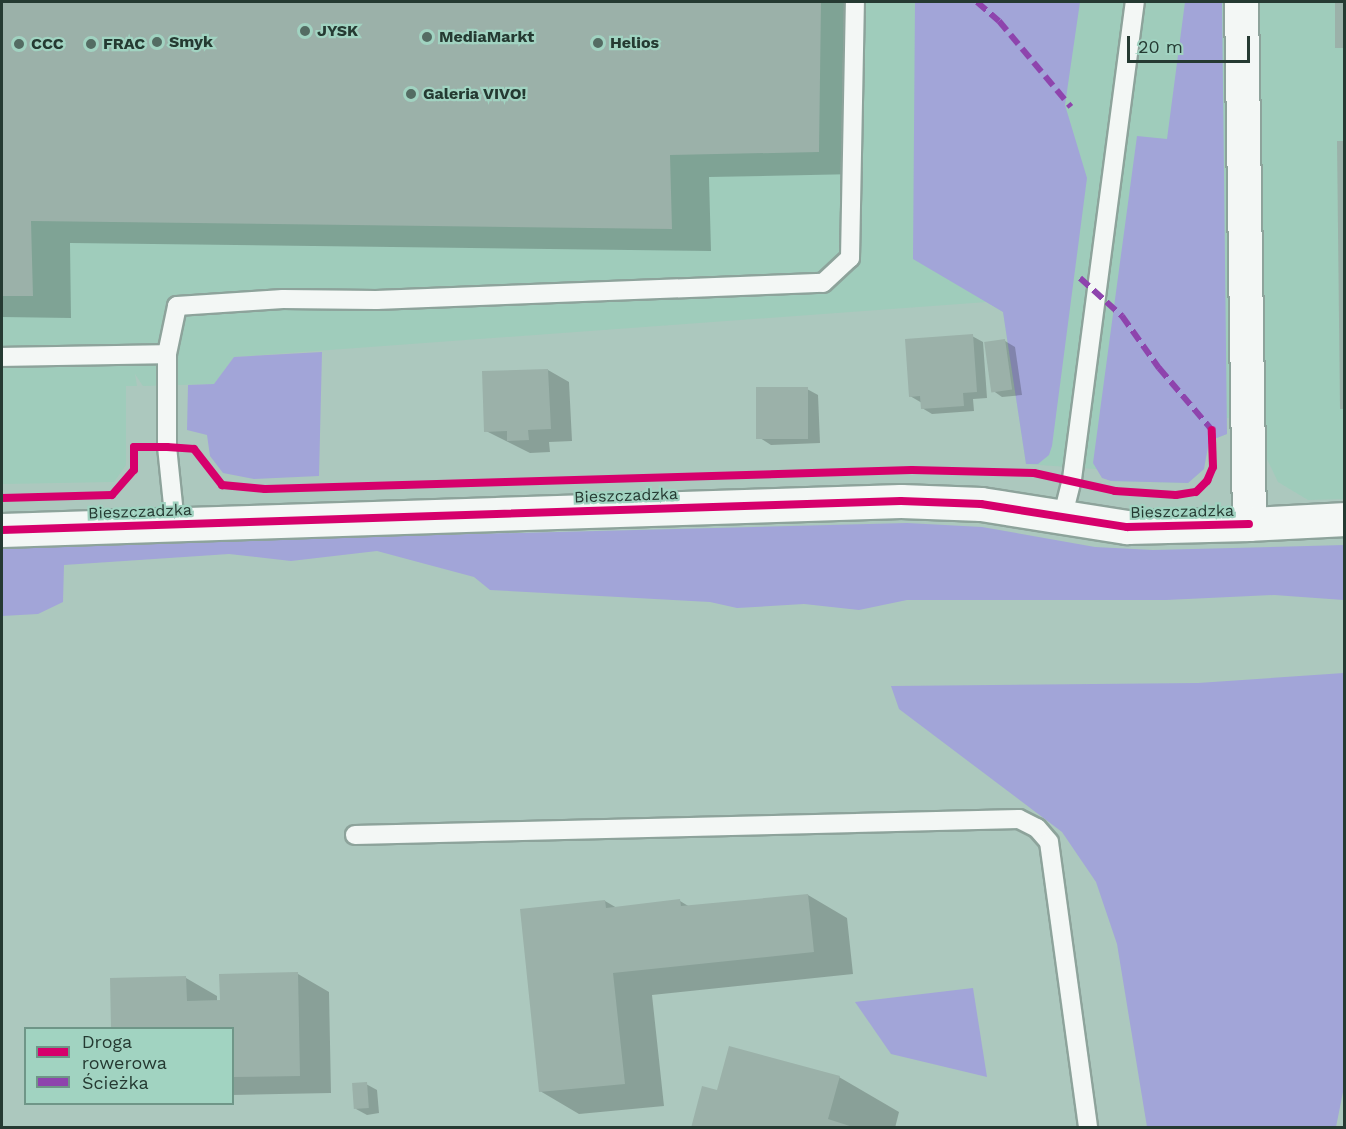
<!DOCTYPE html>
<meta charset="utf-8">
<style>
body{margin:0}
#map{position:relative;width:1346px;height:1129px;overflow:hidden;background:#acc8be;font-family:"Work Sans",sans-serif}
div>[style]{position:absolute}
[style*='--x']{left:calc(var(--x)*1px);top:calc(var(--y)*1px);width:calc(var(--w)*1px);rotate:calc(var(--a)*1deg)}
.built>*{inset:0;background:#9fccbb}
.green>*{inset:0;background:#a2a5d8}
.shadow>*{inset:0;background:#0003;transform-origin:0 0}
.building>*{inset:0;background:#9bb1a9;transform-origin:0 0}
.roads{filter:drop-shadow(2px 0 #8da39b) drop-shadow(-2px 0 #8da39b) drop-shadow(0 2px #8da39b) drop-shadow(0 -2px #8da39b)}
.lane>*{height:18px;margin:-9px;padding:0 9px;transform-origin:9px;border-radius:9px;background:#f3f7f5}
.street>*{height:33px;margin:-16.5px;padding:0 16.5px;transform-origin:16.5px;border-radius:16.5px;background:#f3f7f5}
.quiet>*{height:6px;margin-top:-3px;transform-origin:0;background:repeating-linear-gradient(90deg,#8e44ad 0 12px,transparent 0 18px)}
.cycleway>*{height:8px;margin:-4px;padding:0 4px;transform-origin:4px;border-radius:4px;background:#d6006c}
.dots>*{width:16px;height:16px;translate:-50% -50%;box-sizing:border-box;border:3px solid #a1d3c1;border-radius:50%}
span{translate:-50% -50%;white-space:nowrap;text-align:center;line-height:1.15;-webkit-text-stroke:4.5px #a1d3c1;paint-order:stroke}
.poi-label{font-size:16px;color:#253a32;font-weight:700}
.left{translate:0 -50%;text-align:left}
.street-label{font-size:16px;color:#253a32}
.frame{position:absolute;inset:0;border:3px solid #253a32;pointer-events:none}
.legend{position:absolute;left:24px;top:1027px;width:210px;height:78px;box-sizing:border-box;background:#a1d3c1;border:2px solid #6f9688;margin:0;padding:8px 10px;list-style:none;font-size:18px;color:#253a32}
.legend li{display:flex;align-items:center;gap:12px;height:30px}
.legend b{width:30px;border:2px solid #6f9688}
.scale{position:absolute;left:1127px;top:36px;width:123px;height:27px;box-sizing:border-box;border:3px solid #253a32;border-top:0;padding-left:8px;font-size:18px;line-height:21px;white-space:nowrap;color:#253a32;-webkit-text-stroke:4px #a1d3c1;paint-order:stroke}
</style>
<div id="map">
<div class="built">
<i style="clip-path:polygon(2px 2px,1344px 2px,1344px 499px,1308px 500px,1278px 482px,1267px 459px,1265px 419px,1227px 418px,1227px 434px,1209px 441px,1204px 469px,1188px 483px,1111px 481px,1096px 469px,1026px 464px,1003px 312px,987px 302px,234px 357px,214px 384px,143px 386px,135px 374px,137px 386px,126px 386px,126px 465px,114px 482px,2px 484px)"></i>
</div>
<div class="green">
<i style="clip-path:polygon(915px 2px,1080px 2px,1065px 105px,1087px 178px,1052px 446px,1049px 455px,1038px 464px,1026px 464px,1003px 312px,913px 259px)"></i>
<i style="clip-path:polygon(1185px 2px,1222px 2px,1227px 434px,1209px 441px,1204px 469px,1188px 483px,1111px 481px,1102px 478px,1093px 463px,1137px 136px,1167px 139px)"></i>
<i style="clip-path:polygon(322px 352px,319px 476px,254px 479px,223px 473px,210px 456px,207px 435px,187px 430px,188px 385px,214px 384px,234px 357px)"></i>
<i style="clip-path:polygon(907px 523px,982px 527px,1095px 547px,1153px 550px,1344px 545px,1344px 600px,1274px 595px,1166px 600px,907px 600px,859px 610px,804px 604px,737px 608px,710px 602px,490px 590px,474px 577px,377px 551px,291px 561px,229px 554px,64px 565px,63px 602px,38px 614px,2px 616px,2px 546px)"></i>
<i style="clip-path:polygon(1344px 673px,1344px 1087px,1336px 1127px,1147px 1127px,1117px 944px,1096px 882px,1062px 832px,899px 709px,891px 686px,1198px 683px)"></i>
<i style="clip-path:polygon(973px 988px,987px 1077px,891px 1054px,855px 1002px)"></i>
</div>
<div class="shadow">
<i style="clip-path:polygon(2px 2px,860px 2px,858px 174px,709px 177px,711px 251px,70px 243px,71px 318px,2px 317px)"></i>
<i style="left:1337px;top:2px;width:7px;height:45px"></i>
<i style="clip-path:polygon(1339px 142px,1344px 142px,1344px 410px,1342px 408px)"></i>
<i style="clip-path:polygon(972px 336px,983px 342px,987px 398px,973px 399px,974px 411px,932px 414px,922px 408px,922px 403px,910px 396px)"></i>
<i style="clip-path:polygon(1005px 341px,1015px 347px,1022px 395px,1002px 397px,992px 390px)"></i>
<i style="clip-path:polygon(548px 370px,569px 382px,572px 441px,549px 442px,550px 452px,530px 453px,486px 431px)"></i>
<i style="clip-path:polygon(807px 389px,818px 395px,820px 443px,771px 445px,760px 438px)"></i>
<i style="clip-path:polygon(808px 895px,847px 918px,853px 974px,652px 995px,664px 1106px,579px 1114px,540px 1091px,605px 901px,617px 908px,680px 901px,690px 907px)"></i>
<i style="clip-path:polygon(298px 974px,329px 992px,331px 1093px,232px 1095px,232px 1028px,112px 1028px,112px 980px,186px 978px,217px 996px,217px 1002px)"></i>
<i style="clip-path:polygon(839px 1077px,899px 1112px,895px 1128px,693px 1128px,718px 1092px)"></i>
<i style="clip-path:polygon(366px 1084px,377px 1090px,379px 1113px,367px 1115px,356px 1109px)"></i>
</div>
<div class="building">
<i style="clip-path:polygon(2px 2px,821px 2px,819px 152px,670px 155px,672px 229px,31px 221px,33px 296px,2px 296px)"></i>
<i style="left:1335px;top:2px;width:9px;height:46px"></i>
<i style="clip-path:polygon(1337px 141px,1344px 141px,1344px 409px,1340px 409px)"></i>
<i style="clip-path:polygon(973px 334px,977px 392px,963px 393px,964px 406px,921px 409px,920px 396px,909px 397px,905px 339px)"></i>
<i style="left:1005px;top:339px;width:51px;height:21px;rotate:82deg"></i>
<i style="clip-path:polygon(548px 369px,551px 429px,528px 430px,529px 440px,507px 441px,507px 431px,484px 432px,482px 371px)"></i>
<i style="left:756px;top:387px;width:52px;height:52px"></i>
<i style="clip-path:polygon(808px 894px,814px 952px,613px 973px,625px 1084px,539px 1092px,520px 909px,605px 900px,606px 908px,680px 899px,681px 906px)"></i>
<i style="clip-path:polygon(298px 972px,300px 1076px,232px 1077px,232px 1028px,111px 1028px,110px 978px,186px 976px,187px 1001px,220px 1000px,219px 974px)"></i>
<i style="clip-path:polygon(729px 1046px,840px 1076px,828px 1119px,856px 1128px,691px 1128px,702px 1086px,717px 1090px)"></i>
<i style="left:367px;top:1082px;width:26px;height:15px;rotate:86deg"></i>
</div>
<div class="roads">
<div class="lane">
<i style="--x:2;--y:357;--w:165;--a:-1"></i>
<i style="--x:1063;--y:515;--w:37;--a:-76"></i>
<i style="--x:1072;--y:479;--w:481;--a:-82.5"></i>
<i style="--x:175;--y:524;--w:77;--a:-95.9"></i>
<i style="--x:167;--y:447;--w:93;--a:-90"></i>
<i style="--x:167;--y:354;--w:49;--a:-78.2"></i>
<i style="--x:177;--y:306;--w:106;--a:-3.8"></i>
<i style="--x:283;--y:299;--w:93;--a:0.6"></i>
<i style="--x:376;--y:300;--w:447;--a:-2.2"></i>
<i style="--x:823;--y:283;--w:37;--a:-43"></i>
<i style="--x:850;--y:258;--w:256;--a:-88.9"></i>
<i style="--x:355;--y:835;--w:664;--a:-1.38"></i>
<i style="--x:1019;--y:819;--w:20;--a:27"></i>
<i style="--x:1037;--y:828;--w:18;--a:49"></i>
<i style="--x:1049;--y:842;--w:289;--a:82.2"></i>
</div>
<div class="street">
<i style="--x:1241;--y:2;--w:522;--a:89.12"></i>
<i style="--x:1249;--y:524;--w:95;--a:-3"></i>
<i style="--x:2;--y:530;--w:899;--a:-1.85"></i>
<i style="--x:901;--y:501;--w:80;--a:2.1"></i>
<i style="--x:981;--y:504;--w:148;--a:9"></i>
<i style="--x:1127;--y:527;--w:122;--a:-1.4"></i>
</div>
</div>
<div class="quiet">
<i style="--x:977;--y:2;--w:29;--a:41"></i>
<i style="--x:999;--y:21;--w:112;--a:50.1"></i>
<i style="--x:1080;--y:278;--w:57;--a:42.1"></i>
<i style="--x:1122;--y:316;--w:64;--a:54.6"></i>
<i style="--x:1159;--y:368;--w:82;--a:49.5"></i>
<i style="--x:1212;--y:430;--w:5;--a:90"></i>
</div>
<div class="cycleway">
<i style="--x:2;--y:498;--w:110;--a:-1.6"></i>
<i style="--x:112;--y:495;--w:33;--a:-49"></i>
<i style="--x:134;--y:470;--w:23;--a:-90"></i>
<i style="--x:134;--y:447;--w:33;--a:0"></i>
<i style="--x:167;--y:447;--w:27;--a:4"></i>
<i style="--x:194;--y:449;--w:46;--a:52.1"></i>
<i style="--x:222;--y:485;--w:43;--a:5.3"></i>
<i style="--x:265;--y:489;--w:647;--a:-1.68"></i>
<i style="--x:912;--y:470;--w:122;--a:1.4"></i>
<i style="--x:1034;--y:473;--w:83;--a:12.5"></i>
<i style="--x:1115;--y:491;--w:61;--a:3.8"></i>
<i style="--x:1176;--y:495;--w:20;--a:-9"></i>
<i style="--x:1196;--y:492;--w:16;--a:-45"></i>
<i style="--x:1207;--y:481;--w:15;--a:-67"></i>
<i style="--x:1213;--y:467;--w:37;--a:-92"></i>
<i style="--x:2;--y:530;--w:899;--a:-1.85"></i>
<i style="--x:901;--y:501;--w:80;--a:2.1"></i>
<i style="--x:981;--y:504;--w:148;--a:9"></i>
<i style="--x:1127;--y:527;--w:122;--a:-1.4"></i>
</div>
<div class="dots">
<i style="left:305px;top:31px;background:#546c63"></i>
<i style="left:427px;top:37px;background:#546c63"></i>
<i style="left:157px;top:42px;background:#546c63"></i>
<i style="left:598px;top:43px;background:#546c63"></i>
<i style="left:19px;top:44px;background:#546c63"></i>
<i style="left:91px;top:44px;background:#546c63"></i>
<i style="left:411px;top:94px;background:#546c63"></i>
</div>
<div class="poi-label">
<span class="left" style="left:317px;top:31px">JYSK</span>
<span class="left" style="left:439px;top:37px">MediaMarkt</span>
<span class="left" style="left:169px;top:42px">Smyk</span>
<span class="left" style="left:610px;top:43px">Helios</span>
<span class="left" style="left:31px;top:44px">CCC</span>
<span class="left" style="left:103px;top:44px">FRAC</span>
<span class="left" style="left:423px;top:94px">Galeria VIVO!</span>
</div>
<div class="street-label">
<span style="left:626px;top:496px;rotate:-2deg">Bieszczadzka</span>
<span style="left:140px;top:512px;rotate:-2deg">Bieszczadzka</span>
<span style="left:1182px;top:512px;rotate:-1deg">Bieszczadzka</span>
</div>
<div class="frame"></div>
<ul class="legend">
<li><b style="height:8px;background:#d6006c"></b>Droga rowerowa</li>
<li><b style="height:8px;background:#8e44ad"></b>Ścieżka</li>
</ul>
<div class="scale">20 m</div>
</div>
